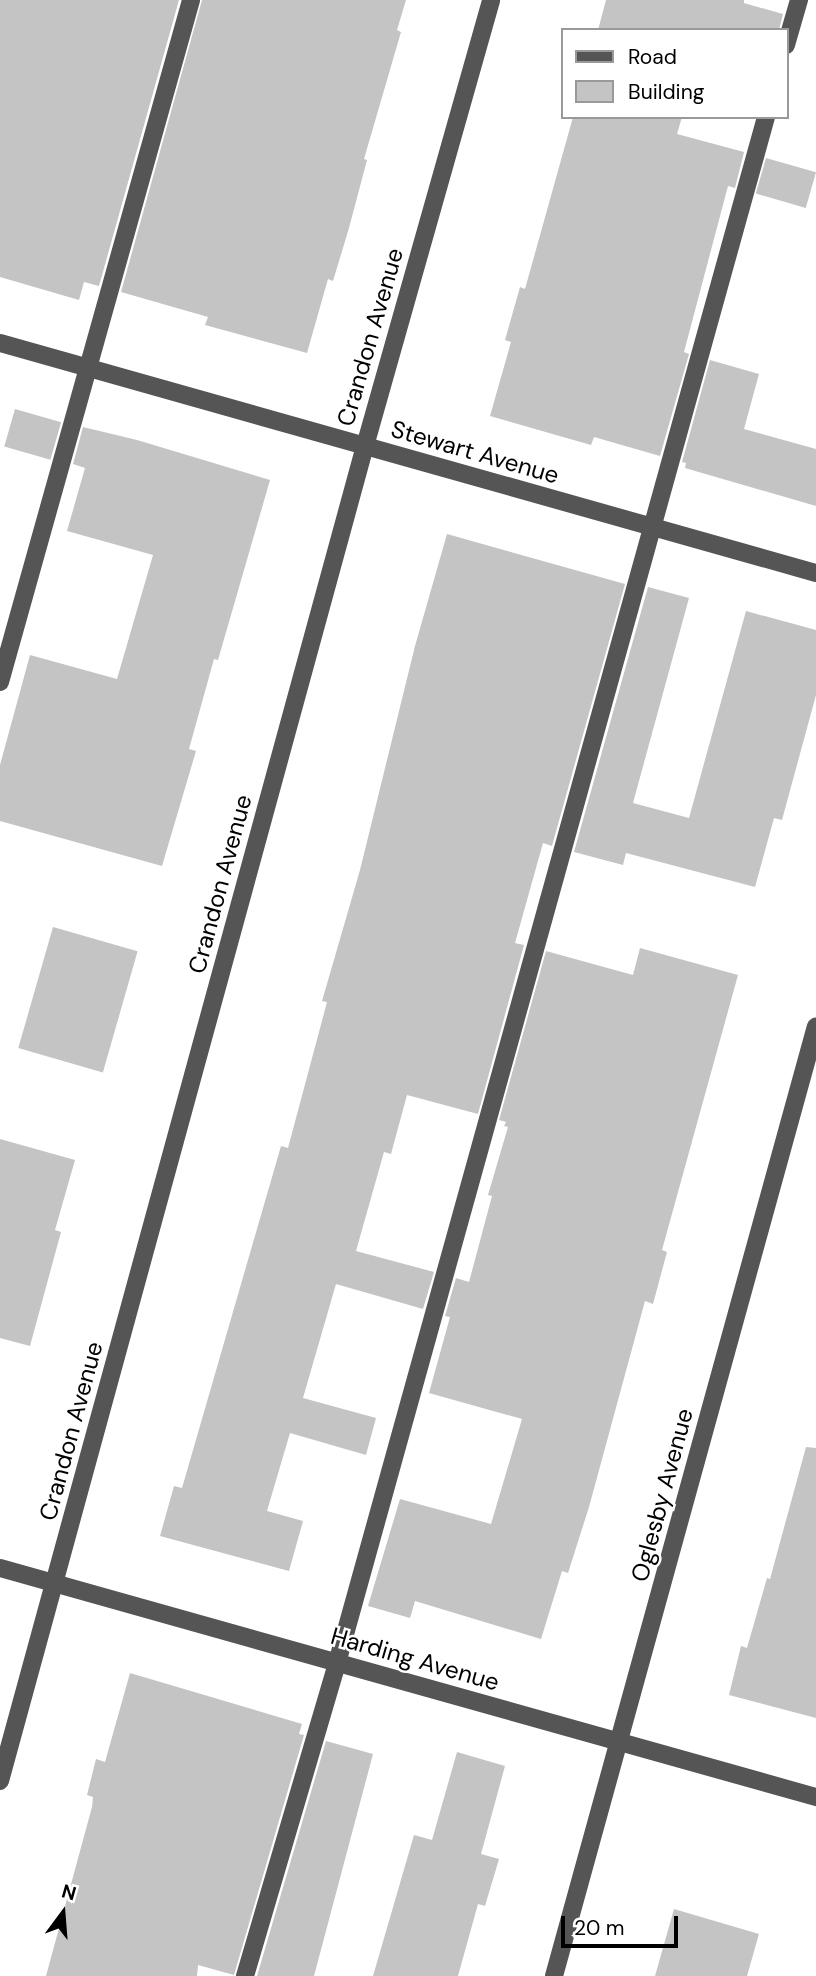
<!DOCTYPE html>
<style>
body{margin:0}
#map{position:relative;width:816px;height:1976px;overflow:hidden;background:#fff;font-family:"DM Sans",sans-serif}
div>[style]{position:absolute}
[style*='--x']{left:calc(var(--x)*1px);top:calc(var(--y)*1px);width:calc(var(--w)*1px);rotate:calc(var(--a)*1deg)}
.building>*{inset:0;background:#c4c4c4;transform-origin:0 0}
.minor>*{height:18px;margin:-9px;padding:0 9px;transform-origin:9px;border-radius:9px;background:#555}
span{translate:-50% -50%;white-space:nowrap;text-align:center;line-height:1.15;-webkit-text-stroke:5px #fff;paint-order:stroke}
.street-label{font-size:24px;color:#000}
.legend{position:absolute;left:561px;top:28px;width:228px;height:91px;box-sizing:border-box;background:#fff;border:2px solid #999;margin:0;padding:9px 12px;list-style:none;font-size:21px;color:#000}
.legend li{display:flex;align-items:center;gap:14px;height:35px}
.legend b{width:35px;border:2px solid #999}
.north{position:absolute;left:28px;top:1878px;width:70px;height:70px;-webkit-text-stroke:5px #fff;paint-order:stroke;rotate:16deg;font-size:19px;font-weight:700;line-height:28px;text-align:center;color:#000}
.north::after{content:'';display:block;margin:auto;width:24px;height:32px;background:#000;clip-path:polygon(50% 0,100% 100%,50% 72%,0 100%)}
.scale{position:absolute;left:561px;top:1916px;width:117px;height:32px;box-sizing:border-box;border:4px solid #000;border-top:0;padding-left:9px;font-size:21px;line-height:24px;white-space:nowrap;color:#000;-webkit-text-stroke:5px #fff;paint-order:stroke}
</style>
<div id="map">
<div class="building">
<i style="clip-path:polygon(0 0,179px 0,99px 286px,84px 282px,79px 300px,0 277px)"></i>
<i style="clip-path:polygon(202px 0,406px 0,397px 30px,401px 32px,364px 159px,367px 160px,349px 228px,333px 281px,328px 279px,307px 353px,205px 325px,208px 317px,121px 292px)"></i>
<i style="clip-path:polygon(606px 0,744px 0,744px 3px,783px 14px,779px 30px,598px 30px)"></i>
<i style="clip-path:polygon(573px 117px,682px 117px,677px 134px,744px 152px,735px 188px,728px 186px,684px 352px,689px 354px,660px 456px,594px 437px,591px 445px,490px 416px,511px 342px,505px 340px,520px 287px,525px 289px)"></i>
<i style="left:766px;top:158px;width:52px;height:37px;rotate:16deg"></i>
<i style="clip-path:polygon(710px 360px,759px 374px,744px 429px,816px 449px,816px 506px,685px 468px,686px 463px,682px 462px)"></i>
<i style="left:15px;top:409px;width:48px;height:39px;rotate:16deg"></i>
<i style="clip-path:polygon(83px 427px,137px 440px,270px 480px,218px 660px,214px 659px,189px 749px,196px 751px,162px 866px,0 821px,0 765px,30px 655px,117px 679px,153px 555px,67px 531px,85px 468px,73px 464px)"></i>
<i style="clip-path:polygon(447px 534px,625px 584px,552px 846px,543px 843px,515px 943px,524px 945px,478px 1114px,407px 1095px,391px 1154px,384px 1152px,356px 1251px,434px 1272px,423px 1309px,336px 1284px,303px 1398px,376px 1418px,366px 1455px,290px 1433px,267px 1511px,303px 1521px,289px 1571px,160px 1536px,174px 1486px,182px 1488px,281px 1146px,288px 1148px,327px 1002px,322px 1001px,360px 870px,415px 646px)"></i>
<i style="clip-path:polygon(648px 587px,689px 598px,633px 803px,689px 818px,746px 611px,816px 630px,816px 695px,782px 820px,774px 818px,755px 887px,626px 853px,623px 865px,574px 852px)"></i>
<i style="left:53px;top:927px;width:88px;height:126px;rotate:16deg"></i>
<i style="clip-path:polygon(640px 948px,738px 975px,662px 1250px,667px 1252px,653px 1304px,645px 1301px,589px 1507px,568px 1573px,562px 1571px,541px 1639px,415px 1601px,410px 1618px,368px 1606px,400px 1499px,491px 1524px,522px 1419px,429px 1393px,450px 1317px,445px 1316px,456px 1278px,469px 1282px,492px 1196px,488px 1195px,508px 1127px,504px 1126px,506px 1122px,499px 1120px,546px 951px,633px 975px)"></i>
<i style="clip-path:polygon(0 1139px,75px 1160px,55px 1230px,61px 1232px,30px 1346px,0 1338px)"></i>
<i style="clip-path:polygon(806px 1447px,816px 1448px,816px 1718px,729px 1695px,741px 1646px,747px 1648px,767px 1578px,770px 1579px)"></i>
<i style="clip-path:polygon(130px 1673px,302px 1724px,299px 1734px,304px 1735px,234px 1975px,198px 1965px,197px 1976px,46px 1976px,92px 1807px,93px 1797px,87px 1795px,96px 1759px,105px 1762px)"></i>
<i style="clip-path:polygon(326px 1741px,373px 1754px,314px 1976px,257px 1976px)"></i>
<i style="clip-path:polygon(457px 1752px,505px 1766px,481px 1854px,499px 1859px,485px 1906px,478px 1904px,458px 1976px,373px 1976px,414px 1835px,432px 1840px)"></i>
<i style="clip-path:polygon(674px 1909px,759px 1934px,747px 1976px,655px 1976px)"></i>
</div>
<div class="minor">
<i style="--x:786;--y:45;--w:47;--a:-73.9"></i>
<i style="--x:0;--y:343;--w:848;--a:15.74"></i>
<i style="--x:0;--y:682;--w:708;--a:-74.35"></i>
<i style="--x:0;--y:1568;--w:848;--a:15.68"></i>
<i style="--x:0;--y:1781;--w:1384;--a:-74.71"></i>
<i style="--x:365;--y:446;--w:463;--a:-74.2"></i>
<i style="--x:245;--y:1976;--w:326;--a:-73.6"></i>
<i style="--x:337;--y:1663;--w:1604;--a:-74.49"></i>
<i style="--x:554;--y:1976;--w:985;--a:-74.58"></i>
</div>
<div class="street-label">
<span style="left:370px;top:337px;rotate:-74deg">Crandon Avenue</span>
<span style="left:475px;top:452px;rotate:16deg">Stewart Avenue</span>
<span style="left:220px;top:884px;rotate:-75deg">Crandon Avenue</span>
<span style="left:71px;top:1431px;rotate:-75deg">Crandon Avenue</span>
<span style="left:662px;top:1495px;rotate:-75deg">Oglesby Avenue</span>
<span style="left:415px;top:1659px;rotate:16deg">Harding Avenue</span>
</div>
<ul class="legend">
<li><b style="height:9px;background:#555"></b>Road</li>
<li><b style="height:19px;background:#c4c4c4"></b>Building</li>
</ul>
<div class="north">N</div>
<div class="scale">20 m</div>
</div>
